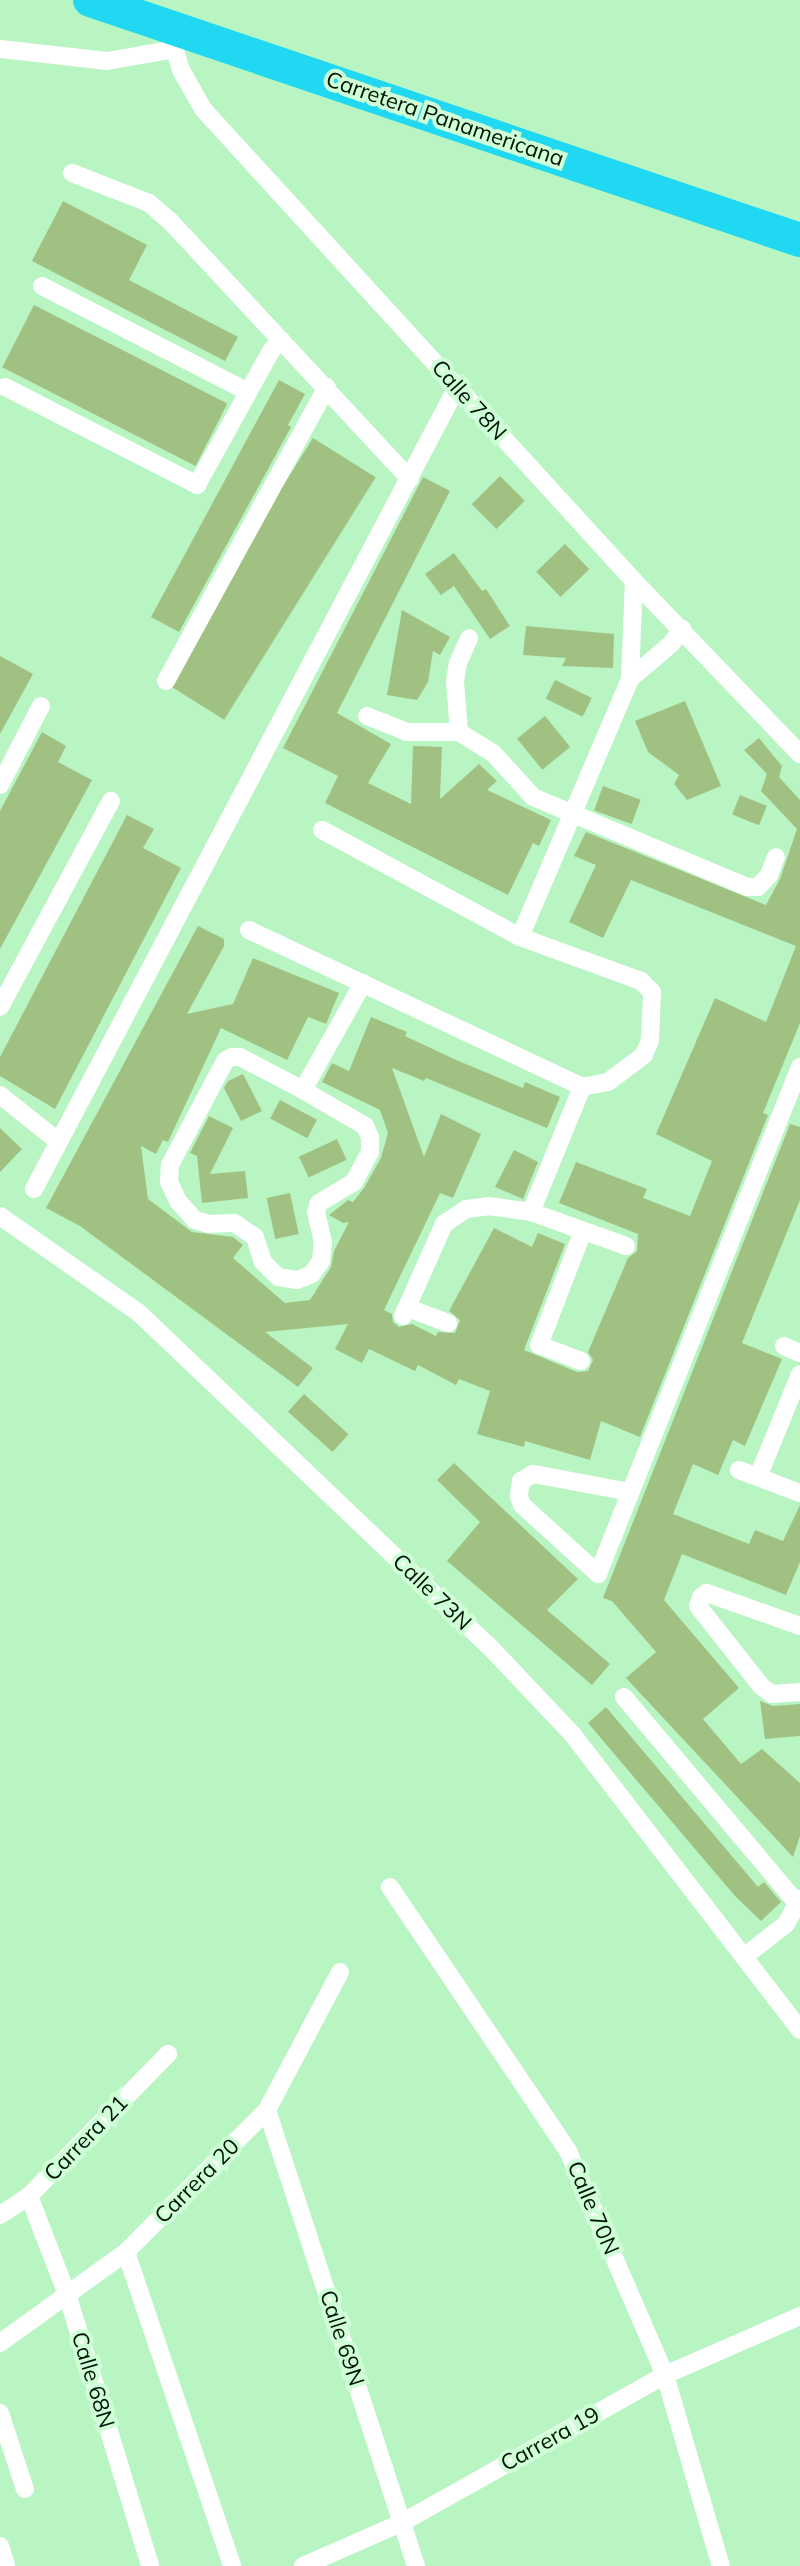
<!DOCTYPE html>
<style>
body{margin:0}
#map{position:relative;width:800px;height:2566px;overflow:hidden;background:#b8f5c3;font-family:Mulish,sans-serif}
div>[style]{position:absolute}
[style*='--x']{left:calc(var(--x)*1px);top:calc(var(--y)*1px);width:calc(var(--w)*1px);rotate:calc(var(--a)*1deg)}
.building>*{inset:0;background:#a1c183;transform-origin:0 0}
.street>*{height:18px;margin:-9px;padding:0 9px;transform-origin:9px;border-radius:9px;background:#fff}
.highway>*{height:34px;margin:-17px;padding:0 17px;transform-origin:17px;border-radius:17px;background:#20d8f1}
span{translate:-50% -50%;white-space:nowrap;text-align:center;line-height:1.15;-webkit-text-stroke:8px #ceffd7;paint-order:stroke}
.street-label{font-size:22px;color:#001304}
</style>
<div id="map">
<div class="building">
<i style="clip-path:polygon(63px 201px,147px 245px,129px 280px,238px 337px,225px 361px,32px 261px)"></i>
<i style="left:34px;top:305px;width:217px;height:70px;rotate:27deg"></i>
<i style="clip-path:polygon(279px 380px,305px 394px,288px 425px,291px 427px,179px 632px,151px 617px)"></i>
<i style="left:313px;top:438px;width:74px;height:286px;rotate:32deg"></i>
<i style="left:500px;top:476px;width:35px;height:40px;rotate:45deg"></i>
<i style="clip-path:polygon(423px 477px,450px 491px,337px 713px,391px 744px,368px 783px,411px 804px,413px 746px,442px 747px,440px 799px,479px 764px,497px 781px,487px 790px,551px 820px,539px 846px,533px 843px,508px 895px,325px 803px,338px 776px,283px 748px)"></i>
<i style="left:565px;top:544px;width:35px;height:40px;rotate:46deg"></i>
<i style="clip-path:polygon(454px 553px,482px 591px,486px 589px,510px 626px,490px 639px,454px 586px,441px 595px,425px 574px)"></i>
<i style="clip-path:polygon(402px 610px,450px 637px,440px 655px,433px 651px,428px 682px,417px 700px,387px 695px)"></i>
<i style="clip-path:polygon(526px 626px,614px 634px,613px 668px,562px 666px,566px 658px,523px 655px)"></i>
<i style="clip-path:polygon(0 656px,33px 674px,0 734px)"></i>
<i style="left:555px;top:680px;width:41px;height:21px;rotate:26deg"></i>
<i style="clip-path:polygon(685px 701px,721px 786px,687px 800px,674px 784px,679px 775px,648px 752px,635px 721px)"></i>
<i style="left:545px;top:716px;width:40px;height:36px;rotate:51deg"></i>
<i style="clip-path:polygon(42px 732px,66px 746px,58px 762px,92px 780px,0 949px,0 811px)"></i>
<i style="clip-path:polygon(759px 738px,782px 766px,779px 777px,800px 800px,800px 1023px,763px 1113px,768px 1115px,640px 1437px,601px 1421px,590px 1460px,525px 1441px,524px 1447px,477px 1434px,490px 1391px,459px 1379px,456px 1385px,418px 1365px,415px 1371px,369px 1349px,362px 1363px,335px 1349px,348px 1324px,265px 1332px,313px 1368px,298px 1387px,80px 1226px,46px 1208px,198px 926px,224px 939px,224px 946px,187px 1014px,233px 1004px,253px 958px,339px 993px,326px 1024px,308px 1017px,287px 1060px,221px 1028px,168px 1142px,163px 1140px,156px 1154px,141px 1146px,148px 1199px,192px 1232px,233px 1237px,243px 1245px,233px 1258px,285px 1303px,310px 1300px,331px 1267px,334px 1251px,349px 1222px,343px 1223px,329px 1215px,348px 1200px,353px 1202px,364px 1188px,381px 1158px,388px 1133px,380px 1110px,322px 1082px,332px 1063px,349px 1071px,371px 1017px,407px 1032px,405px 1036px,454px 1059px,523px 1088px,525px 1082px,560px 1097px,547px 1128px,426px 1078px,424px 1081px,392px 1068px,424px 1157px,441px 1114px,481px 1134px,453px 1198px,440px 1193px,384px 1310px,392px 1314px,393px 1322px,399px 1327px,412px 1324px,436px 1336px,438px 1332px,455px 1333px,460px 1320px,449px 1311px,494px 1228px,532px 1247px,538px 1233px,565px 1244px,524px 1350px,577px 1372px,588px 1371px,593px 1360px,588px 1352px,628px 1258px,637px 1251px,638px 1234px,559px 1203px,576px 1162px,647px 1189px,643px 1198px,690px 1216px,712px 1161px,656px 1134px,715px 998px,766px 1022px,796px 946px,631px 880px,603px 938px,569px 922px,596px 865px,574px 856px,586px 832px,766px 905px,780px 879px,797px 829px,761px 791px,767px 774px,744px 750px)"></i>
<i style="left:603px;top:786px;width:40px;height:26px;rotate:20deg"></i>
<i style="left:740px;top:795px;width:29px;height:21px;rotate:22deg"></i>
<i style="clip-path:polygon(127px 815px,154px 829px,143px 848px,181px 868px,55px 1109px,0 1076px,0 1057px)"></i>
<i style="clip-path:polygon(243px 1074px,262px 1111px,241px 1121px,224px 1088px,228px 1081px)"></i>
<i style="left:280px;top:1100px;width:42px;height:21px;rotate:28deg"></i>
<i style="clip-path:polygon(209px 1116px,233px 1128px,210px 1174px,245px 1171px,248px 1198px,202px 1203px,197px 1156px,190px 1153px)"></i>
<i style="clip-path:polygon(790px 1124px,800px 1127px,800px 1200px,742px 1343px,782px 1359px,745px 1446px,733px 1440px,718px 1475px,693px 1464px,673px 1514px,749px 1544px,755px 1530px,783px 1541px,800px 1505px,800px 1562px,786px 1595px,682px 1554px,664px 1600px,739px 1688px,703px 1719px,741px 1764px,762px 1749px,800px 1783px,800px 1836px,793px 1857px,626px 1678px,656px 1652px,612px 1601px,603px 1598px)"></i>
<i style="clip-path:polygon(0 1128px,22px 1149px,0 1172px)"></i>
<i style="left:337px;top:1139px;width:23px;height:42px;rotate:65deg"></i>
<i style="clip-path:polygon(514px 1150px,538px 1162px,523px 1199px,495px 1187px)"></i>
<i style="left:290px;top:1193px;width:42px;height:24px;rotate:78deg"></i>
<i style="left:304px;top:1394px;width:60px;height:24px;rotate:42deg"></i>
<i style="clip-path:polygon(454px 1463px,578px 1579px,547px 1610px,610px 1664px,592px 1685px,447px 1561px,480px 1522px,437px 1480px)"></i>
<i style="clip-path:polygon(760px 1701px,773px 1706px,800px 1704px,800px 1736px,765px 1739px)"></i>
<i style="clip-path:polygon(606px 1707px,758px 1887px,764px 1882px,781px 1902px,761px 1921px,735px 1896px,588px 1723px)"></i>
</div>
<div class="street">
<i style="--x:167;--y:25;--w:47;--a:72.7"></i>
<i style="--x:181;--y:70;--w:45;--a:60.6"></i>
<i style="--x:203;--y:109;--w:639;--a:47.6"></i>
<i style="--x:634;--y:581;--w:240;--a:46.2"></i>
<i style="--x:0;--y:49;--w:108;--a:6.4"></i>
<i style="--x:107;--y:61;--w:69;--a:-10"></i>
<i style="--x:72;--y:173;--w:83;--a:21.3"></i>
<i style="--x:149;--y:203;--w:28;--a:41"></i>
<i style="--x:170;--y:221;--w:352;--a:47.1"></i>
<i style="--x:42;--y:286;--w:232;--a:27.2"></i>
<i style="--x:5;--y:387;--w:216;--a:27"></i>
<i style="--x:197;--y:485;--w:153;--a:-61.1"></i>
<i style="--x:271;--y:351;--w:15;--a:-48"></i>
<i style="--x:630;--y:679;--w:54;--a:-40.5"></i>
<i style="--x:671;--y:644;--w:19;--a:-54"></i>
<i style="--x:166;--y:681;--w:335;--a:-61.3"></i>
<i style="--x:367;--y:716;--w:43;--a:21.8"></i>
<i style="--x:407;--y:732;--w:52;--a:0"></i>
<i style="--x:459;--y:732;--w:40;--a:32"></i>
<i style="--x:493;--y:753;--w:59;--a:47.7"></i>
<i style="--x:533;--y:797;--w:232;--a:22.8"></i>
<i style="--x:747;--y:887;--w:11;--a:0"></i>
<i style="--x:758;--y:887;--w:16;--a:-47"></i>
<i style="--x:769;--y:875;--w:19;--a:-69"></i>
<i style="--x:459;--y:732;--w:51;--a:-94.5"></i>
<i style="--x:455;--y:681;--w:18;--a:-81"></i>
<i style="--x:458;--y:663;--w:27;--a:-66"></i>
<i style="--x:0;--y:785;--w:89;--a:-62.6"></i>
<i style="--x:249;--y:930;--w:368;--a:25.2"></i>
<i style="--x:582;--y:1087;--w:26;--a:-11"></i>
<i style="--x:608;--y:1082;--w:45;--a:-36.9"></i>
<i style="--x:644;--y:1055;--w:16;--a:-68"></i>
<i style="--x:650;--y:1040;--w:48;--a:-87.6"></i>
<i style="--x:652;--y:992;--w:16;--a:-135"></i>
<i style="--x:641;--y:981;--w:129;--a:-160"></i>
<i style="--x:520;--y:937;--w:225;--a:-151.6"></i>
<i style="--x:520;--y:937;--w:280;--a:-66.9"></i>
<i style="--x:630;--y:679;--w:98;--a:-87.7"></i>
<i style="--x:0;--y:1007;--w:234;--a:-61.7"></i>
<i style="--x:232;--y:1057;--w:8;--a:0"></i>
<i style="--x:240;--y:1057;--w:71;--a:27.6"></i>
<i style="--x:303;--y:1090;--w:72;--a:30.1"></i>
<i style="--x:365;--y:1126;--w:12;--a:66"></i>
<i style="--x:370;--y:1137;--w:15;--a:90"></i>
<i style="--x:370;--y:1152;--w:34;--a:118"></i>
<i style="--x:354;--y:1182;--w:41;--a:149"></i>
<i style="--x:319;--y:1203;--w:9;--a:108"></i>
<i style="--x:316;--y:1212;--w:31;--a:77"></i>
<i style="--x:323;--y:1242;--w:19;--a:96"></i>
<i style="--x:321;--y:1261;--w:16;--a:125"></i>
<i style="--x:312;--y:1274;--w:16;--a:158"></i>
<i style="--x:297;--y:1280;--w:19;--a:-171"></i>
<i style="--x:278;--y:1277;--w:21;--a:-135"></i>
<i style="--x:263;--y:1262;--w:26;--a:-108"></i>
<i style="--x:255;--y:1237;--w:25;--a:-146"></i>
<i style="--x:234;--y:1223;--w:25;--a:178"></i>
<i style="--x:209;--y:1224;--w:15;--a:-164"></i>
<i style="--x:195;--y:1220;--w:25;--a:-132"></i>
<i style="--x:178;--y:1201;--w:21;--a:-115"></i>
<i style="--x:169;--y:1182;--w:17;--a:-87"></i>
<i style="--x:170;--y:1165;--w:118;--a:-62.1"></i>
<i style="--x:225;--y:1061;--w:8;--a:-30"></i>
<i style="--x:303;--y:1090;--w:123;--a:-60.7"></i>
<i style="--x:0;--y:1095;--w:75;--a:38.5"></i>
<i style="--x:34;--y:1189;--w:907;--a:-62.19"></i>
<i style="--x:531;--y:1212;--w:135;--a:-67.8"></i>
<i style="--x:0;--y:1216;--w:169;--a:34.9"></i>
<i style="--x:139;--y:1313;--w:482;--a:43.6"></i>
<i style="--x:488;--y:1645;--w:124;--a:46.6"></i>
<i style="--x:573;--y:1735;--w:372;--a:52.4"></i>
<i style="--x:408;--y:1308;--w:43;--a:20.6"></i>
<i style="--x:403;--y:1316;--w:101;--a:-66"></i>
<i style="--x:444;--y:1224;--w:27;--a:-34"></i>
<i style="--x:466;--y:1209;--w:23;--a:-7"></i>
<i style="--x:489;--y:1206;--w:42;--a:8.1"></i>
<i style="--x:531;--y:1212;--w:101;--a:19.7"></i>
<i style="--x:784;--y:1346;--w:17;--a:24"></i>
<i style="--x:581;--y:1361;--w:45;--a:-159.1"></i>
<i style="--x:539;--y:1345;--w:122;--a:-68.9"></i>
<i style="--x:739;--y:1470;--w:65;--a:20.7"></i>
<i style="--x:758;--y:1477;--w:111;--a:-67.8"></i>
<i style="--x:630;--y:1492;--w:99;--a:-169.5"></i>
<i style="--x:533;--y:1474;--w:14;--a:150"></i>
<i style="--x:521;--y:1481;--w:15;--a:98"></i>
<i style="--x:519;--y:1496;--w:9;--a:72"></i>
<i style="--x:522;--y:1505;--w:103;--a:42.2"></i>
<i style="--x:598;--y:1574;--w:546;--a:-68.28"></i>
<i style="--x:800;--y:1626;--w:99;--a:-160.5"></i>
<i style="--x:707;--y:1593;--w:7;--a:146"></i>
<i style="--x:701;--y:1597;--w:9;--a:108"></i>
<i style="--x:698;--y:1606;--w:103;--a:51.7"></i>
<i style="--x:762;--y:1687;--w:12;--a:35"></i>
<i style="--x:772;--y:1694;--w:28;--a:-4"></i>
<i style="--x:624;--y:1697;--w:270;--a:50"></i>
<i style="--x:390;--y:1887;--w:318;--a:56"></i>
<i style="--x:568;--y:2151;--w:244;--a:66.6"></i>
<i style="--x:665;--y:2375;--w:199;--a:73.7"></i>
<i style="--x:745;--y:1956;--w:52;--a:-38"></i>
<i style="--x:786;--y:1924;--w:29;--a:-61"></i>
<i style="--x:267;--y:2110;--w:480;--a:71.9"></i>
<i style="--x:29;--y:2196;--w:108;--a:68.9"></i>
<i style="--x:68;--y:2297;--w:281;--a:73"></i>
<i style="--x:0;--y:2215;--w:35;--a:-33"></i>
<i style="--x:29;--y:2196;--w:199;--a:-45.6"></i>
<i style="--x:126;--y:2252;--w:331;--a:71.3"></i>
<i style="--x:0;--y:2343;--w:155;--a:-35.8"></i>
<i style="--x:126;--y:2252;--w:200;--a:-45.2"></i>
<i style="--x:267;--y:2110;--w:156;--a:-62.1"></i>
<i style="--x:0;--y:2413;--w:80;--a:71.8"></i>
<i style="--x:0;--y:2546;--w:21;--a:73"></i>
<i style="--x:303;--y:2566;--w:109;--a:-23.7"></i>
<i style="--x:403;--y:2522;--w:300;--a:-29.3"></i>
<i style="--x:665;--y:2375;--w:147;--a:-23.6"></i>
</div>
<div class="highway">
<i style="--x:90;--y:0;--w:749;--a:18.68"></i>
</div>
<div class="street-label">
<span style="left:445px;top:119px;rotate:19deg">Carretera Panamericana</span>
<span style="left:469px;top:400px;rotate:48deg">Calle 78N</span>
<span style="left:432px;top:1592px;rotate:44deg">Calle 73N</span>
<span style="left:86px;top:2138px;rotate:-46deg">Carrera 21</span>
<span style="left:197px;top:2181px;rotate:-45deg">Carrera 20</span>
<span style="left:593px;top:2208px;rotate:67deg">Calle 70N</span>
<span style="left:342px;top:2338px;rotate:72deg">Calle 69N</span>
<span style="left:93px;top:2380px;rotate:73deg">Calle 68N</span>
<span style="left:550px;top:2439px;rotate:-29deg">Carrera 19</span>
</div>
</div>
